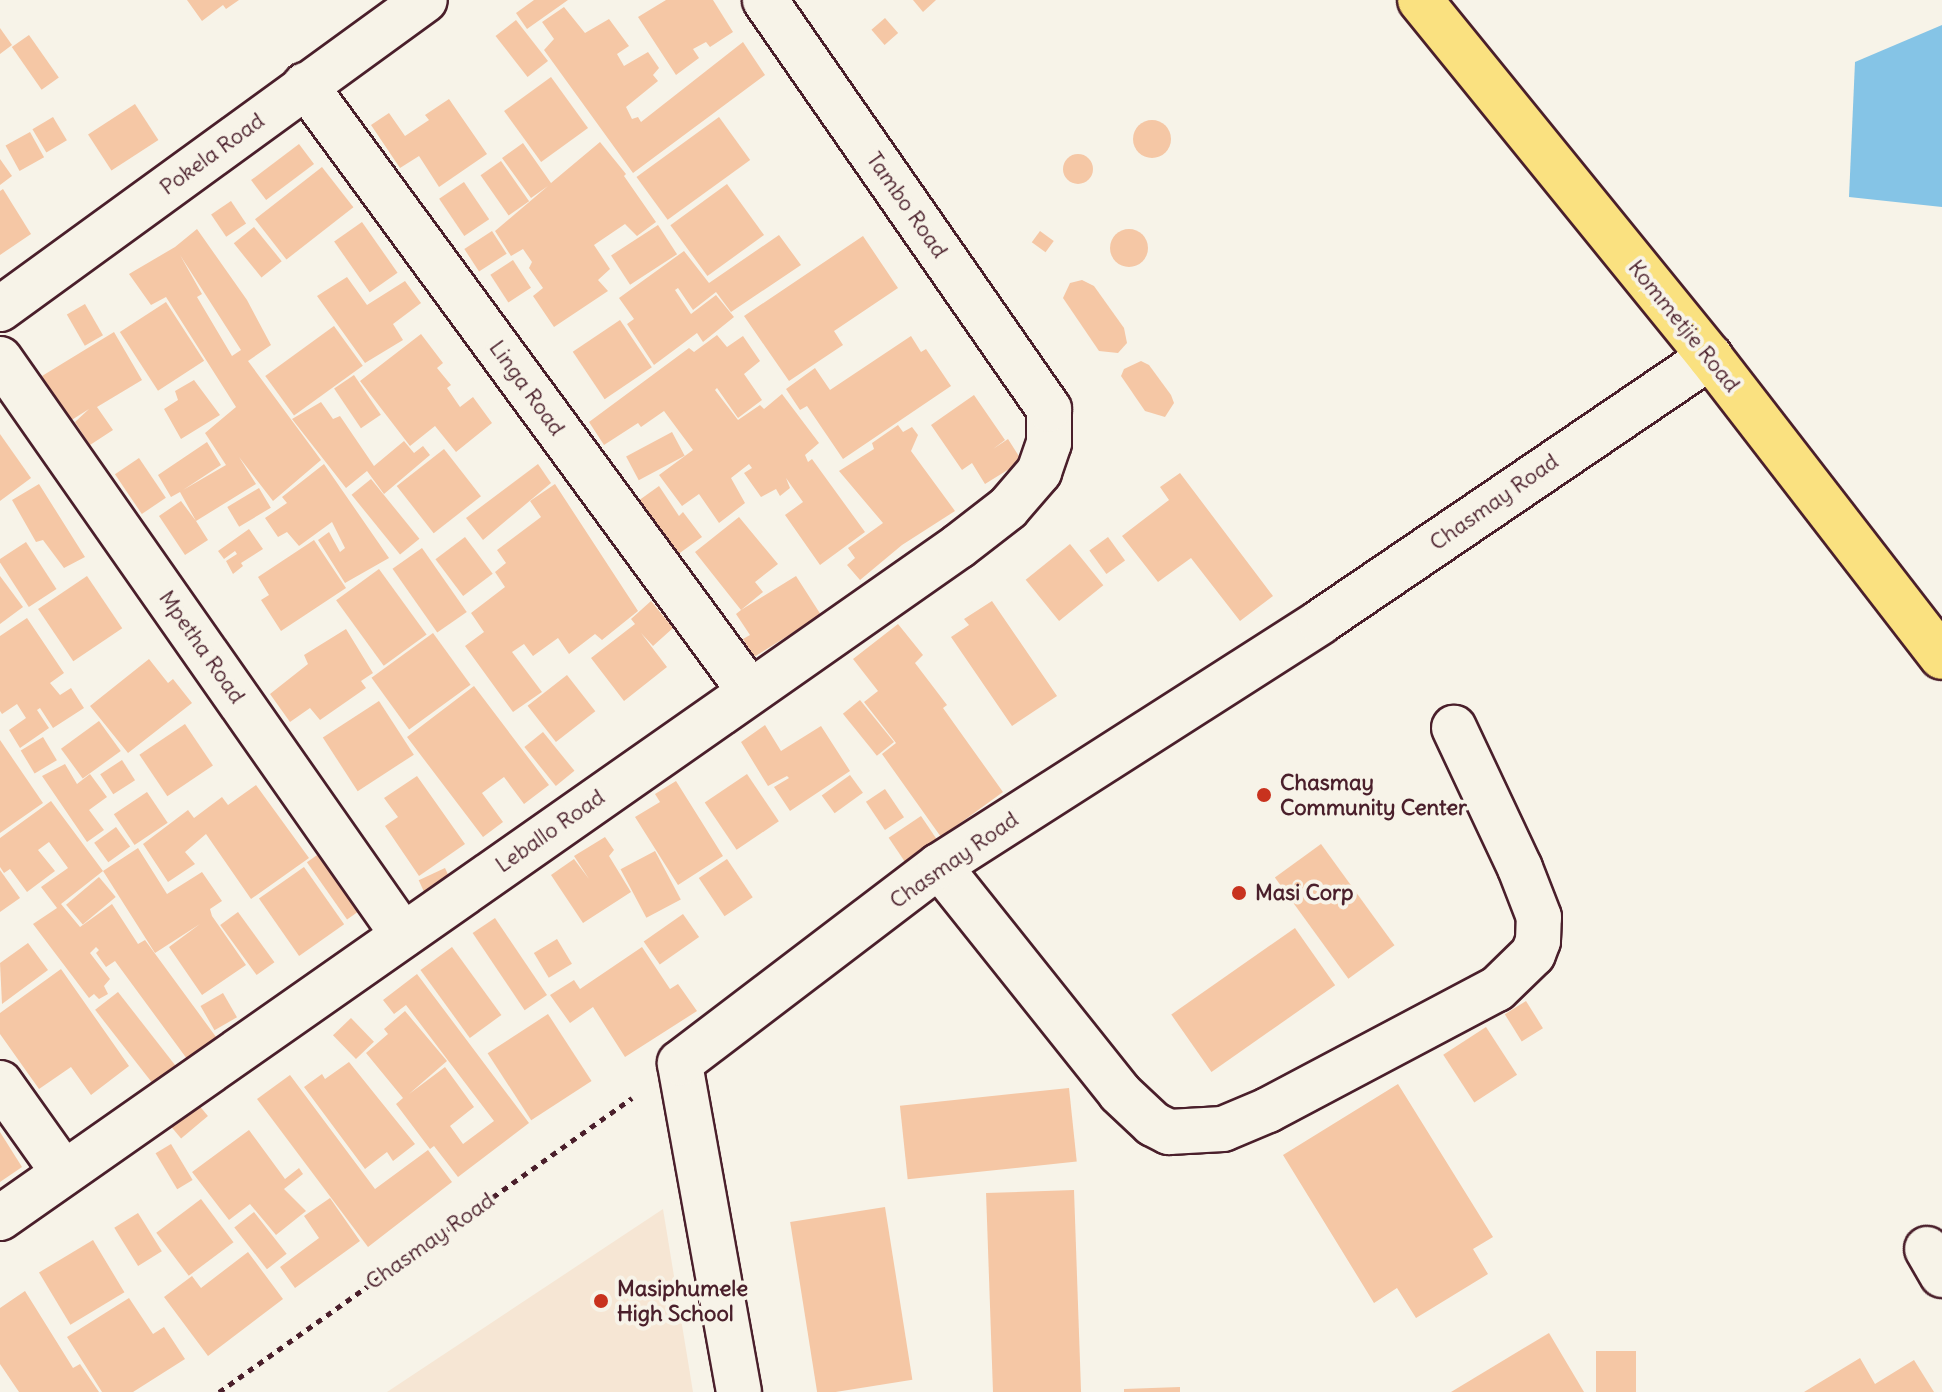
<!DOCTYPE html>
<style>
body{margin:0}
#map{position:relative;width:1942px;height:1392px;overflow:hidden;background:#f7f3e8;font-family:Delius,sans-serif}
div>[style]{position:absolute}
[style*='--x']{left:calc(var(--x)*1px);top:calc(var(--y)*1px);width:calc(var(--w)*1px);rotate:calc(var(--a)*1deg)}
.built>*{inset:0;background:#f6e6d4}
.water>*{inset:0;background:#85c4e6}
.building>*{inset:0;background:#f5c7a5;transform-origin:0 0}
.round{border-radius:50%}
.path>*{height:5px;margin-top:-2.5px;transform-origin:0;background:repeating-linear-gradient(90deg,#4a1f2b 0 6px,transparent 0 12px)}
.roads{filter:drop-shadow(2px 0 #4a1f2b) drop-shadow(-2px 0 #4a1f2b) drop-shadow(0 2px #4a1f2b) drop-shadow(0 -2px #4a1f2b)}
.minor>*{height:44px;margin:-22px;padding:0 22px;transform-origin:22px;border-radius:22px;background:#f7f3e8}
.major>*{height:44px;margin:-22px;padding:0 22px;transform-origin:22px;border-radius:22px;background:#fae180}
.dots>*{width:22px;height:22px;translate:-50% -50%;box-sizing:border-box;border:4px solid #f7f3e8;border-radius:50%}
span{translate:-50% -50%;white-space:nowrap;text-align:center;line-height:1.15;-webkit-text-stroke:8px #f7f3e8;paint-order:stroke}
.street-label{font-size:22px;color:#4a1f2b}
.poi-label{font-size:22px;color:#4a1f2b;font-weight:700}
.left{translate:0 -50%;text-align:left}
</style>
<div id="map">
<div class="built">
<i style="clip-path:polygon(663px 1209px,693px 1392px,387px 1392px)"></i>
</div>
<div class="water">
<i style="clip-path:polygon(1942px 25px,1942px 207px,1849px 197px,1855px 62px)"></i>
</div>
<div class="building">
<i style="clip-path:polygon(187px 0,239px 0,226px 9px,223px 5px,202px 21px)"></i>
<i style="clip-path:polygon(534px 0,568px 0,527px 29px,516px 13px)"></i>
<i style="clip-path:polygon(666px 0,713px 0,733px 32px,710px 47px,706px 42px,693px 49px,699px 58px,676px 75px,638px 17px)"></i>
<i style="clip-path:polygon(913px 0,936px 0,923px 12px)"></i>
<i style="clip-path:polygon(564px 7px,585px 33px,609px 19px,629px 46px,617px 54px,624px 66px,648px 52px,659px 68px,653px 75px,658px 81px,626px 107px,632px 119px,638px 117px,641px 122px,743px 42px,765px 75px,633px 173px,544px 50px,554px 39px,542px 22px)"></i>
<i style="left:885px;top:18px;width:20px;height:18px;rotate:49deg"></i>
<i style="left:516px;top:20px;width:52px;height:26px;rotate:52deg"></i>
<i style="clip-path:polygon(0 28px,12px 45px,0 54px)"></i>
<i style="left:29px;top:35px;width:52px;height:21px;rotate:55deg"></i>
<i style="left:551px;top:77px;width:63px;height:58px;rotate:54deg"></i>
<i style="clip-path:polygon(449px 99px,487px 154px,439px 187px,419px 156px,400px 168px,371px 125px,389px 113px,405px 136px,429px 120px,425px 115px)"></i>
<i style="left:135px;top:104px;width:43px;height:56px;rotate:57deg"></i>
<i style="left:53px;top:117px;width:27px;height:24px;rotate:59deg"></i>
<i style="left:719px;top:117px;width:53px;height:102px;rotate:54deg"></i>
<i class="round" style="left:1133px;top:120px;width:38px;height:38px"></i>
<i style="left:30px;top:132px;width:29px;height:28px;rotate:61deg"></i>
<i style="clip-path:polygon(600px 142px,626px 174px,624px 176px,656px 222px,637px 236px,625px 224px,594px 245px,610px 269px,598px 280px,608px 291px,554px 327px,533px 296px,543px 288px,529px 268px,532px 262px,523px 249px,511px 256px,495px 231px,548px 186px,531px 198px,502px 158px,523px 143px,551px 183px)"></i>
<i style="left:299px;top:144px;width:25px;height:60px;rotate:53deg"></i>
<i class="round" style="left:1063px;top:154px;width:30px;height:30px"></i>
<i style="clip-path:polygon(0 159px,12px 176px,0 185px)"></i>
<i style="left:501px;top:161px;width:49px;height:25px;rotate:55deg"></i>
<i style="left:322px;top:167px;width:51px;height:85px;rotate:52deg"></i>
<i style="left:464px;top:182px;width:45px;height:30px;rotate:56deg"></i>
<i style="left:727px;top:184px;width:63px;height:70px;rotate:54deg"></i>
<i style="clip-path:polygon(3px 189px,31px 234px,0 255px,0 191px)"></i>
<i style="left:231px;top:201px;width:27px;height:24px;rotate:56deg"></i>
<i style="left:362px;top:222px;width:62px;height:34px;rotate:55deg"></i>
<i style="left:658px;top:225px;width:35px;height:56px;rotate:57deg"></i>
<i style="left:254px;top:227px;width:44px;height:26px;rotate:51deg"></i>
<i style="clip-path:polygon(evenodd,197px 229px,247px 300px,271px 345px,248px 361px,321px 460px,273px 501px,239px 457px,256px 484px,196px 521px,208px 540px,185px 555px,159px 516px,181px 501px,196px 521px,180px 492px,171px 497px,158px 475px,207px 442px,221px 465px,183px 490px,226px 465px,205px 433px,236px 407px,166px 297px,151px 305px,129px 274px,175px 247px,197px 229px,180px 255px,241px 350px,232px 356px,197px 297px,202px 294px,180px 255px)"></i>
<i class="round" style="left:1110px;top:229px;width:38px;height:38px"></i>
<i style="left:492px;top:231px;width:27px;height:33px;rotate:57deg"></i>
<i style="left:1040px;top:231px;width:17px;height:14px;rotate:36deg"></i>
<i style="clip-path:polygon(779px 235px,801px 265px,731px 312px,716px 292px,693px 310px,678px 288px,675px 290px,691px 314px,716px 295px,734px 317px,703px 342px,697px 333px,654px 365px,627px 324px,634px 319px,619px 298px,684px 251px,709px 283px)"></i>
<i style="clip-path:polygon(863px 236px,898px 288px,834px 331px,843px 345px,789px 381px,744px 316px)"></i>
<i style="left:513px;top:260px;width:33px;height:27px;rotate:57deg"></i>
<i style="clip-path:polygon(347px 277px,367px 305px,405px 281px,421px 303px,393px 324px,403px 340px,365px 363px,317px 296px)"></i>
<i style="clip-path:polygon(1082px 280px,1094px 286px,1124px 328px,1127px 343px,1118px 353px,1099px 351px,1063px 298px,1070px 283px)"></i>
<i style="left:166px;top:302px;width:70px;height:55px;rotate:57deg"></i>
<i style="left:85px;top:304px;width:36px;height:21px;rotate:60deg"></i>
<i style="left:620px;top:320px;width:57px;height:57px;rotate:56deg"></i>
<i style="left:334px;top:326px;width:49px;height:85px;rotate:54deg"></i>
<i style="clip-path:polygon(114px 332px,142px 380px,97px 407px,113px 430px,90px 445px,75px 422px,89px 409px,70px 421px,42px 376px)"></i>
<i style="clip-path:polygon(421px 334px,443px 363px,437px 368px,451px 385px,447px 388px,460px 407px,473px 397px,492px 423px,456px 452px,435px 426px,410px 446px,360px 381px)"></i>
<i style="clip-path:polygon(717px 335px,727px 347px,743px 336px,760px 361px,744px 374px,762px 400px,738px 418px,717px 388px,715px 390px,738px 420px,760px 405px,764px 409px,782px 394px,819px 443px,805px 455px,808px 462px,812px 459px,865px 532px,820px 565px,785px 515px,803px 502px,786px 478px,790px 488px,780px 496px,776px 489px,761px 497px,744px 473px,752px 468px,749px 464px,731px 478px,745px 503px,719px 523px,699px 494px,682px 506px,659px 475px,693px 450px,664px 411px,641px 427px,638px 423px,604px 445px,589px 422px,689px 348px,694px 352px)"></i>
<i style="clip-path:polygon(911px 336px,921px 352px,926px 349px,951px 386px,843px 459px,807px 406px,800px 410px,786px 389px,815px 368px,830px 390px)"></i>
<i style="clip-path:polygon(1141px 361px,1149px 365px,1171px 395px,1174px 403px,1165px 417px,1145px 411px,1121px 376px,1124px 369px)"></i>
<i style="left:354px;top:375px;width:48px;height:24px;rotate:56deg"></i>
<i style="clip-path:polygon(194px 380px,220px 415px,181px 439px,164px 409px,178px 400px,175px 391px)"></i>
<i style="clip-path:polygon(974px 395px,1005px 440px,993px 449px,1008px 439px,1022px 461px,985px 484px,972px 463px,962px 470px,931px 425px)"></i>
<i style="clip-path:polygon(321px 402px,333px 419px,340px 416px,374px 466px,404px 441px,414px 453px,423px 446px,430px 455px,384px 494px,367px 471px,346px 488px,292px 419px)"></i>
<i style="clip-path:polygon(898px 425px,903px 432px,912px 427px,918px 435px,911px 451px,955px 511px,902px 545px,860px 580px,847px 565px,855px 558px,848px 548px,883px 523px,839px 471px,874px 449px,872px 443px)"></i>
<i style="left:672px;top:432px;width:27px;height:52px;rotate:62deg"></i>
<i style="clip-path:polygon(0 434px,31px 478px,0 501px)"></i>
<i style="left:444px;top:449px;width:60px;height:60px;rotate:52deg"></i>
<i style="left:139px;top:458px;width:48px;height:29px;rotate:56deg"></i>
<i style="clip-path:polygon(324px 464px,389px 558px,345px 583px,318px 540px,329px 532px,340px 552px,345px 548px,332px 522px,299px 546px,287px 532px,278px 537px,265px 518px,287px 503px,282px 497px)"></i>
<i style="clip-path:polygon(538px 464px,551px 483px,483px 540px,466px 518px)"></i>
<i style="clip-path:polygon(1180px 473px,1273px 596px,1240px 621px,1191px 558px,1158px 582px,1122px 536px,1169px 500px,1160px 487px)"></i>
<i style="left:371px;top:479px;width:77px;height:25px;rotate:51deg"></i>
<i style="clip-path:polygon(39px 484px,85px 557px,64px 568px,43px 540px,36px 542px,12px 500px)"></i>
<i style="clip-path:polygon(555px 484px,638px 611px,602px 640px,595px 634px,569px 654px,558px 638px,533px 656px,524px 644px,512px 652px,542px 692px,513px 712px,465px 646px,484px 632px,471px 613px,505px 587px,495px 572px,506px 563px,497px 550px,541px 517px,530px 501px)"></i>
<i style="clip-path:polygon(659px 486px,679px 516px,683px 512px,702px 537px,677px 555px,638px 501px)"></i>
<i style="left:259px;top:488px;width:23px;height:37px;rotate:59deg"></i>
<i style="clip-path:polygon(739px 517px,778px 564px,755px 582px,763px 592px,741px 610px,796px 576px,821px 615px,754px 657px,743px 639px,750px 635px,736px 614px,741px 610px,695px 552px)"></i>
<i style="clip-path:polygon(249px 529px,263px 549px,241px 563px,243px 566px,233px 574px,226px 561px,237px 554px,235px 551px,224px 559px,218px 551px)"></i>
<i style="left:465px;top:537px;width:46px;height:37px;rotate:53deg"></i>
<i style="left:1108px;top:537px;width:29px;height:23px;rotate:54deg"></i>
<i style="clip-path:polygon(314px 540px,346px 588px,281px 631px,261px 600px,269px 595px,258px 577px)"></i>
<i style="left:26px;top:542px;width:56px;height:33px;rotate:57deg"></i>
<i style="left:1070px;top:544px;width:53px;height:57px;rotate:51deg"></i>
<i style="left:422px;top:548px;width:78px;height:36px;rotate:55deg"></i>
<i style="left:379px;top:569px;width:81px;height:53px;rotate:54deg"></i>
<i style="clip-path:polygon(0 576px,23px 607px,0 624px)"></i>
<i style="left:87px;top:576px;width:63px;height:59px;rotate:56deg"></i>
<i style="clip-path:polygon(651px 601px,673px 628px,653px 646px,641px 633px,667px 667px,624px 701px,591px 658px,635px 624px,631px 619px)"></i>
<i style="clip-path:polygon(992px 601px,1057px 696px,1012px 726px,951px 637px,969px 625px,964px 619px)"></i>
<i style="clip-path:polygon(27px 618px,64px 673px,50px 683px,60px 695px,71px 688px,84px 708px,53px 728px,40px 708px,37px 710px,49px 728px,20px 748px,9px 730px,26px 718px,17px 704px,2px 714px,0 711px,0 636px)"></i>
<i style="clip-path:polygon(898px 624px,923px 655px,915px 663px,947px 705px,943px 708px,1003px 792px,941px 837px,882px 754px,896px 743px,864px 702px,878px 691px,853px 659px)"></i>
<i style="clip-path:polygon(346px 629px,373px 673px,361px 681px,366px 688px,320px 720px,310px 708px,290px 722px,270px 694px,308px 664px,304px 655px)"></i>
<i style="left:433px;top:633px;width:64px;height:76px;rotate:54deg"></i>
<i style="clip-path:polygon(149px 659px,168px 683px,173px 679px,192px 703px,128px 753px,90px 706px)"></i>
<i style="left:567px;top:675px;width:46px;height:50px;rotate:52deg"></i>
<i style="clip-path:polygon(474px 686px,549px 785px,524px 804px,504px 777px,482px 793px,503px 822px,483px 837px,407px 737px)"></i>
<i style="left:860px;top:700px;width:54px;height:22px;rotate:51deg"></i>
<i style="left:379px;top:701px;width:64px;height:67px;rotate:57deg"></i>
<i style="left:99px;top:721px;width:37px;height:47px;rotate:54deg"></i>
<i style="left:185px;top:724px;width:50px;height:55px;rotate:56deg"></i>
<i style="clip-path:polygon(765px 725px,781px 751px,821px 726px,850px 771px,790px 811px,774px 787px,789px 778px,787px 776px,768px 786px,741px 742px)"></i>
<i style="left:543px;top:732px;width:50px;height:24px;rotate:51deg"></i>
<i style="left:43px;top:737px;width:27px;height:26px;rotate:59deg"></i>
<i style="clip-path:polygon(0 740px,43px 803px,0 833px)"></i>
<i style="left:122px;top:760px;width:24px;height:26px;rotate:57deg"></i>
<i style="clip-path:polygon(65px 764px,77px 784px,90px 774px,107px 797px,89px 810px,104px 830px,87px 842px,42px 776px)"></i>
<i style="left:747px;top:774px;width:57px;height:51px;rotate:56deg"></i>
<i style="left:850px;top:775px;width:22px;height:35px;rotate:54deg"></i>
<i style="clip-path:polygon(417px 776px,465px 844px,419px 876px,385px 826px,398px 817px,384px 798px)"></i>
<i style="clip-path:polygon(676px 781px,723px 856px,678px 885px,635px 817px,660px 802px,655px 794px)"></i>
<i style="clip-path:polygon(256px 785px,309px 858px,251px 899px,206px 834px,185px 852px,195px 864px,168px 882px,143px 844px,188px 810px,194px 818px,222px 797px,228px 805px)"></i>
<i style="left:885px;top:789px;width:34px;height:23px;rotate:56deg"></i>
<i style="left:147px;top:792px;width:37px;height:40px;rotate:56deg"></i>
<i style="clip-path:polygon(51px 801px,103px 871px,61px 904px,80px 927px,112px 904px,138px 944px,145px 940px,219px 1041px,190px 1063px,115px 961px,106px 967px,96px 953px,99px 950px,96px 947px,90px 953px,110px 979px,104px 986px,108px 994px,99px 999px,94px 994px,89px 998px,33px 924px,57px 908px,41px 887px,68px 868px,49px 842px,38px 850px,55px 871px,27px 892px,10px 869px,4px 873px,0 867px,0 838px)"></i>
<i style="left:921px;top:816px;width:29px;height:39px;rotate:56deg"></i>
<i style="left:116px;top:827px;width:24px;height:27px;rotate:54deg"></i>
<i style="clip-path:polygon(605px 837px,614px 850px,609px 856px,631px 892px,583px 923px,551px 875px,574px 859px,589px 879px,574px 856px)"></i>
<i style="left:1321px;top:844px;width:125px;height:57px;rotate:54deg"></i>
<i style="clip-path:polygon(138px 848px,167px 894px,202px 872px,222px 901px,210px 909px,212px 916px,246px 965px,202px 995px,169px 947px,200px 924px,155px 953px,103px 871px)"></i>
<i style="left:655px;top:851px;width:55px;height:39px;rotate:62deg"></i>
<i style="left:320px;top:853px;width:70px;height:16px;rotate:55deg"></i>
<i style="left:727px;top:859px;width:46px;height:34px;rotate:56deg"></i>
<i style="left:304px;top:867px;width:70px;height:55px;rotate:55deg"></i>
<i style="left:445px;top:868px;width:17px;height:29px;rotate:65deg"></i>
<i style="clip-path:polygon(0 870px,20px 898px,0 912px)"></i>
<i style="left:99px;top:877px;width:26px;height:43px;rotate:50deg"></i>
<i style="left:238px;top:912px;width:62px;height:22px;rotate:54deg"></i>
<i style="left:683px;top:914px;width:28px;height:48px;rotate:55deg"></i>
<i style="left:495px;top:918px;width:93px;height:27px;rotate:56deg"></i>
<i style="left:1295px;top:928px;width:70px;height:151px;rotate:55deg"></i>
<i style="left:557px;top:939px;width:29px;height:27px;rotate:59deg"></i>
<i style="clip-path:polygon(28px 943px,48px 970px,2px 1004px,0 963px)"></i>
<i style="left:452px;top:947px;width:84px;height:39px;rotate:54deg"></i>
<i style="clip-path:polygon(642px 947px,670px 989px,678px 984px,697px 1011px,625px 1057px,593px 1007px,570px 1023px,550px 995px,574px 980px,580px 989px)"></i>
<i style="clip-path:polygon(61px 969px,129px 1066px,91px 1095px,71px 1067px,39px 1089px,0 1034px,0 1013px)"></i>
<i style="clip-path:polygon(417px 974px,529px 1123px,458px 1177px,434px 1146px,430px 1149px,396px 1104px,403px 1098px,366px 1053px,388px 1034px,384px 1029px,405px 1011px,447px 1061px,409px 1094px,445px 1067px,474px 1107px,450px 1126px,463px 1144px,494px 1121px,406px 1005px,394px 1014px,383px 1000px)"></i>
<i style="left:118px;top:992px;width:97px;height:29px;rotate:52deg"></i>
<i style="left:223px;top:993px;width:28px;height:26px;rotate:60deg"></i>
<i style="left:1526px;top:1001px;width:32px;height:25px;rotate:58deg"></i>
<i style="left:548px;top:1014px;width:80px;height:72px;rotate:57deg"></i>
<i style="left:351px;top:1018px;width:33px;height:25px;rotate:46deg"></i>
<i style="left:1486px;top:1027px;width:57px;height:51px;rotate:57deg"></i>
<i style="clip-path:polygon(349px 1062px,415px 1144px,393px 1161px,387px 1152px,365px 1169px,304px 1087px,322px 1074px,325px 1079px)"></i>
<i style="clip-path:polygon(290px 1075px,375px 1189px,428px 1150px,452px 1182px,368px 1247px,257px 1099px)"></i>
<i style="clip-path:polygon(1398px 1084px,1493px 1237px,1473px 1249px,1488px 1274px,1416px 1318px,1397px 1288px,1374px 1303px,1283px 1155px)"></i>
<i style="left:1069px;top:1088px;width:74px;height:170px;rotate:84deg"></i>
<i style="left:197px;top:1103px;width:17px;height:35px;rotate:50deg"></i>
<i style="clip-path:polygon(249px 1130px,285px 1179px,299px 1168px,303px 1174px,284px 1189px,306px 1211px,276px 1235px,250px 1204px,229px 1220px,192px 1172px)"></i>
<i style="clip-path:polygon(0 1132px,22px 1167px,0 1182px)"></i>
<i style="left:171px;top:1144px;width:42px;height:18px;rotate:59deg"></i>
<i style="left:1074px;top:1190px;width:202px;height:88px;rotate:88deg"></i>
<i style="clip-path:polygon(330px 1198px,360px 1241px,295px 1288px,280px 1267px,319px 1238px,304px 1216px)"></i>
<i style="left:201px;top:1199px;width:54px;height:56px;rotate:53deg"></i>
<i style="left:885px;top:1207px;width:175px;height:96px;rotate:81deg"></i>
<i style="left:254px;top:1212px;width:53px;height:25px;rotate:52deg"></i>
<i style="left:138px;top:1213px;width:45px;height:28px;rotate:58deg"></i>
<i style="left:93px;top:1240px;width:61px;height:63px;rotate:59deg"></i>
<i style="clip-path:polygon(248px 1252px,283px 1299px,208px 1356px,164px 1297px,192px 1276px,201px 1288px)"></i>
<i style="clip-path:polygon(25px 1291px,73px 1368px,80px 1364px,99px 1392px,19px 1392px,0 1364px,0 1308px)"></i>
<i style="clip-path:polygon(129px 1298px,153px 1334px,164px 1327px,185px 1359px,133px 1392px,102px 1392px,67px 1337px)"></i>
<i style="clip-path:polygon(1549px 1333px,1584px 1392px,1451px 1392px)"></i>
<i style="left:1596px;top:1351px;width:40px;height:41px"></i>
<i style="clip-path:polygon(1860px 1358px,1875px 1384px,1914px 1360px,1934px 1392px,1804px 1392px)"></i>
<i style="clip-path:polygon(1180px 1387px,1180px 1392px,1124px 1392px,1124px 1389px)"></i>
</div>
<div class="path">
<i style="--x:219;--y:1392;--w:507;--a:-35.45"></i>
</div>
<div class="roads">
<div class="minor">
<i style="--x:305;--y:85;--w:750;--a:53.73"></i>
<i style="--x:0;--y:309;--w:525;--a:-36.02"></i>
<i style="--x:0;--y:359;--w:703;--a:55.02"></i>
<i style="--x:939;--y:866;--w:290;--a:51.4"></i>
<i style="--x:1120;--y:1093;--w:45;--a:43.2"></i>
<i style="--x:1153;--y:1124;--w:18;--a:27"></i>
<i style="--x:1169;--y:1132;--w:54;--a:-3.2"></i>
<i style="--x:1223;--y:1129;--w:49;--a:-22.9"></i>
<i style="--x:1268;--y:1110;--w:259;--a:-27.9"></i>
<i style="--x:1497;--y:989;--w:50;--a:-44.2"></i>
<i style="--x:1533;--y:954;--w:14;--a:-69"></i>
<i style="--x:1538;--y:941;--w:24;--a:-88"></i>
<i style="--x:1539;--y:917;--w:53;--a:-111.2"></i>
<i style="--x:1520;--y:868;--w:155;--a:-115.2"></i>
<i style="--x:0;--y:1083;--w:110;--a:54.6"></i>
<i style="--x:0;--y:1218;--w:1171;--a:-35.02"></i>
<i style="--x:959;--y:546;--w:62;--a:-37.8"></i>
<i style="--x:1008;--y:508;--w:48;--a:-49.3"></i>
<i style="--x:1039;--y:472;--w:31;--a:-71"></i>
<i style="--x:1049;--y:443;--w:34;--a:-90"></i>
<i style="--x:1049;--y:409;--w:498;--a:-124.8"></i>
<i style="--x:1927;--y:1249;--w:30;--a:60"></i>
<i style="--x:739;--y:1392;--w:334;--a:-100.2"></i>
<i style="--x:680;--y:1063;--w:325;--a:-37.3"></i>
<i style="--x:939;--y:866;--w:452;--a:-32.6"></i>
<i style="--x:1320;--y:622;--w:472;--a:-34.2"></i>
</div>
<div class="major">
<i style="--x:1420;--y:0;--w:460;--a:50.9"></i>
<i style="--x:1710;--y:357;--w:379;--a:52.3"></i>
</div>
</div>
<div class="dots">
<i style="left:1264px;top:795px;background:#c8321e"></i>
<i style="left:1239px;top:893px;background:#c8321e"></i>
<i style="left:601px;top:1301px;background:#c8321e"></i>
</div>
<div class="street-label">
<span style="left:212px;top:154px;rotate:-36deg">Pokela Road</span>
<span style="left:907px;top:205px;rotate:55deg">Tambo Road</span>
<span style="left:1684px;top:326px;rotate:51deg">Kommetjie Road</span>
<span style="left:527px;top:388px;rotate:54deg">Linga Road</span>
<span style="left:1494px;top:502px;rotate:-35deg">Chasmay Road</span>
<span style="left:202px;top:647px;rotate:55deg">Mpetha Road</span>
<span style="left:550px;top:831px;rotate:-35deg">Leballo Road</span>
<span style="left:954px;top:860px;rotate:-35deg">Chasmay Road</span>
<span style="left:430px;top:1241px;rotate:-35deg">Chasmay Road</span>
</div>
<div class="poi-label">
<span class="left" style="left:1280px;top:795px">Chasmay<br>Community Center</span>
<span class="left" style="left:1255px;top:893px">Masi Corp</span>
<span class="left" style="left:617px;top:1301px">Masiphumele<br>High School</span>
</div>
</div>
